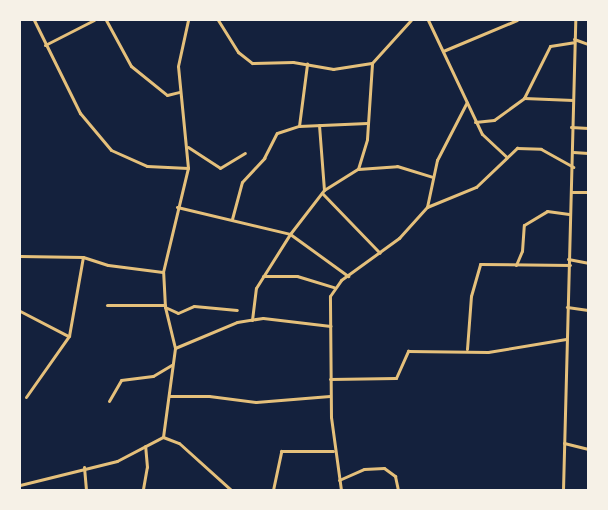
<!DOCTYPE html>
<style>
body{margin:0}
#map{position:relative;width:608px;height:510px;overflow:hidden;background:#14213d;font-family:Jost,sans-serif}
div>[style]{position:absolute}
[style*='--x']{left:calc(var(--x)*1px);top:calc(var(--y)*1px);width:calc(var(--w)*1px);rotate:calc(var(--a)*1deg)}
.minor>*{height:3px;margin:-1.5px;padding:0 1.5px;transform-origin:1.5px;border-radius:1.5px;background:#e5c07b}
span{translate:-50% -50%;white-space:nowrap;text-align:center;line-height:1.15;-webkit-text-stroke:4.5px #f6f1e7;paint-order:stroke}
.frame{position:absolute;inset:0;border:21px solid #f6f1e7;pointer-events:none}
</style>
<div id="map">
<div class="minor">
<i style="--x:34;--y:20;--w:104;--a:63.7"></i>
<i style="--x:80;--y:113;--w:48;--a:50"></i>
<i style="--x:111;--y:150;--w:39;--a:24"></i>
<i style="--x:147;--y:166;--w:41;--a:2.8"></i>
<i style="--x:106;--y:20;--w:52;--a:61.5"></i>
<i style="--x:131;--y:66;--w:46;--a:38.9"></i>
<i style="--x:167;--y:95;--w:12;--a:-14"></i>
<i style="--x:218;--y:20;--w:38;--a:58"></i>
<i style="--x:238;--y:52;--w:18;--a:38"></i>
<i style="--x:252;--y:63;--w:41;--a:-1.4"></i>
<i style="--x:293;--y:62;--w:41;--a:9.9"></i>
<i style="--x:333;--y:69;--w:39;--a:-9"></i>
<i style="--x:372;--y:63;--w:58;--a:-47.8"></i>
<i style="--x:428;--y:20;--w:126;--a:64.7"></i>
<i style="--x:482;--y:134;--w:33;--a:43"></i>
<i style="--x:574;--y:39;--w:15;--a:20"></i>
<i style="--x:45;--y:45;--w:55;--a:-27"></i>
<i style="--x:443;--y:51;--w:80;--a:-22.7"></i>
<i style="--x:524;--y:98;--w:49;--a:2.3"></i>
<i style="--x:475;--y:122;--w:19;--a:-6"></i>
<i style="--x:494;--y:120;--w:37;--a:-36"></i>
<i style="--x:524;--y:98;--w:58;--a:-63.4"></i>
<i style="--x:550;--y:46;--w:24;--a:-9"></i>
<i style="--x:319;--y:125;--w:65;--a:85.6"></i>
<i style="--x:299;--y:126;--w:63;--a:-82.6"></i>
<i style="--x:571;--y:127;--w:17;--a:3"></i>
<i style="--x:188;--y:147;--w:38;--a:33"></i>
<i style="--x:220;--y:168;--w:29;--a:-31"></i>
<i style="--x:573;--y:152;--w:15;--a:4"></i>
<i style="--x:358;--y:169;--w:39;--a:-4"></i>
<i style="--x:397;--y:166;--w:37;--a:17"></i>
<i style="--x:572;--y:192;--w:16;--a:0"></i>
<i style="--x:322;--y:193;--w:83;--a:46"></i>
<i style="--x:177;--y:207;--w:116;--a:13.4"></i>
<i style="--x:290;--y:234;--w:72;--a:35.9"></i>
<i style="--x:427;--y:207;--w:53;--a:-22.2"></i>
<i style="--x:476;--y:187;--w:57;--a:-43.6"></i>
<i style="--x:517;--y:148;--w:24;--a:2"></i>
<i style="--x:541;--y:149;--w:37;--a:29"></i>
<i style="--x:232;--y:219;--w:38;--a:-75"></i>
<i style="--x:242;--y:182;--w:33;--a:-47"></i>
<i style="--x:264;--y:158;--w:28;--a:-63"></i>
<i style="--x:277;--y:133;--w:23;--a:-18"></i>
<i style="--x:299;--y:126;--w:68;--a:-2.5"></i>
<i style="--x:20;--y:256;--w:63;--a:0.9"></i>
<i style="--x:83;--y:257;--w:26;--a:18"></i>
<i style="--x:108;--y:265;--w:55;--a:7.3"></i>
<i style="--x:568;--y:259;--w:20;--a:11"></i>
<i style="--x:516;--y:265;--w:15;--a:-67"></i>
<i style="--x:522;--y:251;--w:26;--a:-86"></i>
<i style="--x:524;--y:225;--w:27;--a:-31"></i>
<i style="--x:547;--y:211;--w:22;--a:8"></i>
<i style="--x:263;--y:276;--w:34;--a:0"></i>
<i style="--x:297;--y:276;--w:39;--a:17"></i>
<i style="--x:107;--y:305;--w:58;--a:0"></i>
<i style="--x:165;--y:307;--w:14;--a:25"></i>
<i style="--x:178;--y:313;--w:17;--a:-24"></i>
<i style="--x:194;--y:306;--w:43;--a:5.3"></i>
<i style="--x:567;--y:307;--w:21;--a:8"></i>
<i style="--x:20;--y:311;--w:54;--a:27.5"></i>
<i style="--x:252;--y:320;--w:32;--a:-83"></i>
<i style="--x:256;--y:288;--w:64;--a:-57.8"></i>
<i style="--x:290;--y:234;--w:56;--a:-52.3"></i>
<i style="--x:324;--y:190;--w:40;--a:-32"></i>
<i style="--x:358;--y:169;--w:31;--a:-73"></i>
<i style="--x:367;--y:139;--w:76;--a:-86.2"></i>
<i style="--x:175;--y:348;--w:67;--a:-22.8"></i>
<i style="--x:237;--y:322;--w:26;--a:-9"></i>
<i style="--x:263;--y:318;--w:68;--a:6.7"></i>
<i style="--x:467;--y:349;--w:53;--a:-85.7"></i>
<i style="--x:471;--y:296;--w:33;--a:-74"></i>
<i style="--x:480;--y:264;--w:90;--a:0.6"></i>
<i style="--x:330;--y:379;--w:66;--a:-0.9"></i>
<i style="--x:396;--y:378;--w:30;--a:-66"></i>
<i style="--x:408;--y:351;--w:80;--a:0.7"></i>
<i style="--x:488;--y:352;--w:79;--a:-9.5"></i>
<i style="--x:170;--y:396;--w:39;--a:0"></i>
<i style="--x:209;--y:396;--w:47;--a:7.3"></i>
<i style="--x:256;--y:402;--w:74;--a:-4.6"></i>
<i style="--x:26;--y:397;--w:75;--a:-54.8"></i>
<i style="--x:69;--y:336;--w:80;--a:-80"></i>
<i style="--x:109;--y:401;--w:24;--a:-60"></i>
<i style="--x:121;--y:380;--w:32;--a:-7"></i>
<i style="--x:153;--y:376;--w:21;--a:-31"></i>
<i style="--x:163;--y:437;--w:90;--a:-82.3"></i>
<i style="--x:175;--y:348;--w:42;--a:-103.7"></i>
<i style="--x:165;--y:307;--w:35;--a:-93"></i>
<i style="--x:163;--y:272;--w:107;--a:-76.5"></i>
<i style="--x:188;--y:168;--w:102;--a:-95.6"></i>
<i style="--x:178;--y:66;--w:47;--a:-77.7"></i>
<i style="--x:564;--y:443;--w:25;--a:14"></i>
<i style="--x:84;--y:467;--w:23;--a:85"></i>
<i style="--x:339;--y:480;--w:27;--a:-24"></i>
<i style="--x:364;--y:469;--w:20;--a:-3"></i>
<i style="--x:384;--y:468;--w:14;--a:36"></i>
<i style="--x:395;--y:476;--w:14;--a:78"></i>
<i style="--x:20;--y:485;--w:100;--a:-13.9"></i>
<i style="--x:117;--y:461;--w:52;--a:-27.6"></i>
<i style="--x:163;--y:437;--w:17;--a:21"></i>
<i style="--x:179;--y:443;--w:70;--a:42.1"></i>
<i style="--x:143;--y:489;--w:22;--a:-80"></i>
<i style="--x:147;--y:467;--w:21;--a:-95"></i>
<i style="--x:273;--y:490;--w:40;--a:-78"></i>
<i style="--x:281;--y:451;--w:52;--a:0"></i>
<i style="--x:341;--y:490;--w:74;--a:-97.8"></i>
<i style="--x:331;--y:417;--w:121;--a:-90.5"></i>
<i style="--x:330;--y:296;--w:19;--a:-55"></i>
<i style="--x:341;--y:280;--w:72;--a:-35.9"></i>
<i style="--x:399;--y:238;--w:42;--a:-47.9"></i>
<i style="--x:427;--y:207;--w:48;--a:-78"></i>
<i style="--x:437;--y:160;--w:65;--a:-62.7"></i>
<i style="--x:563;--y:490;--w:470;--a:-88.5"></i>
</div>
<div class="frame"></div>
</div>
